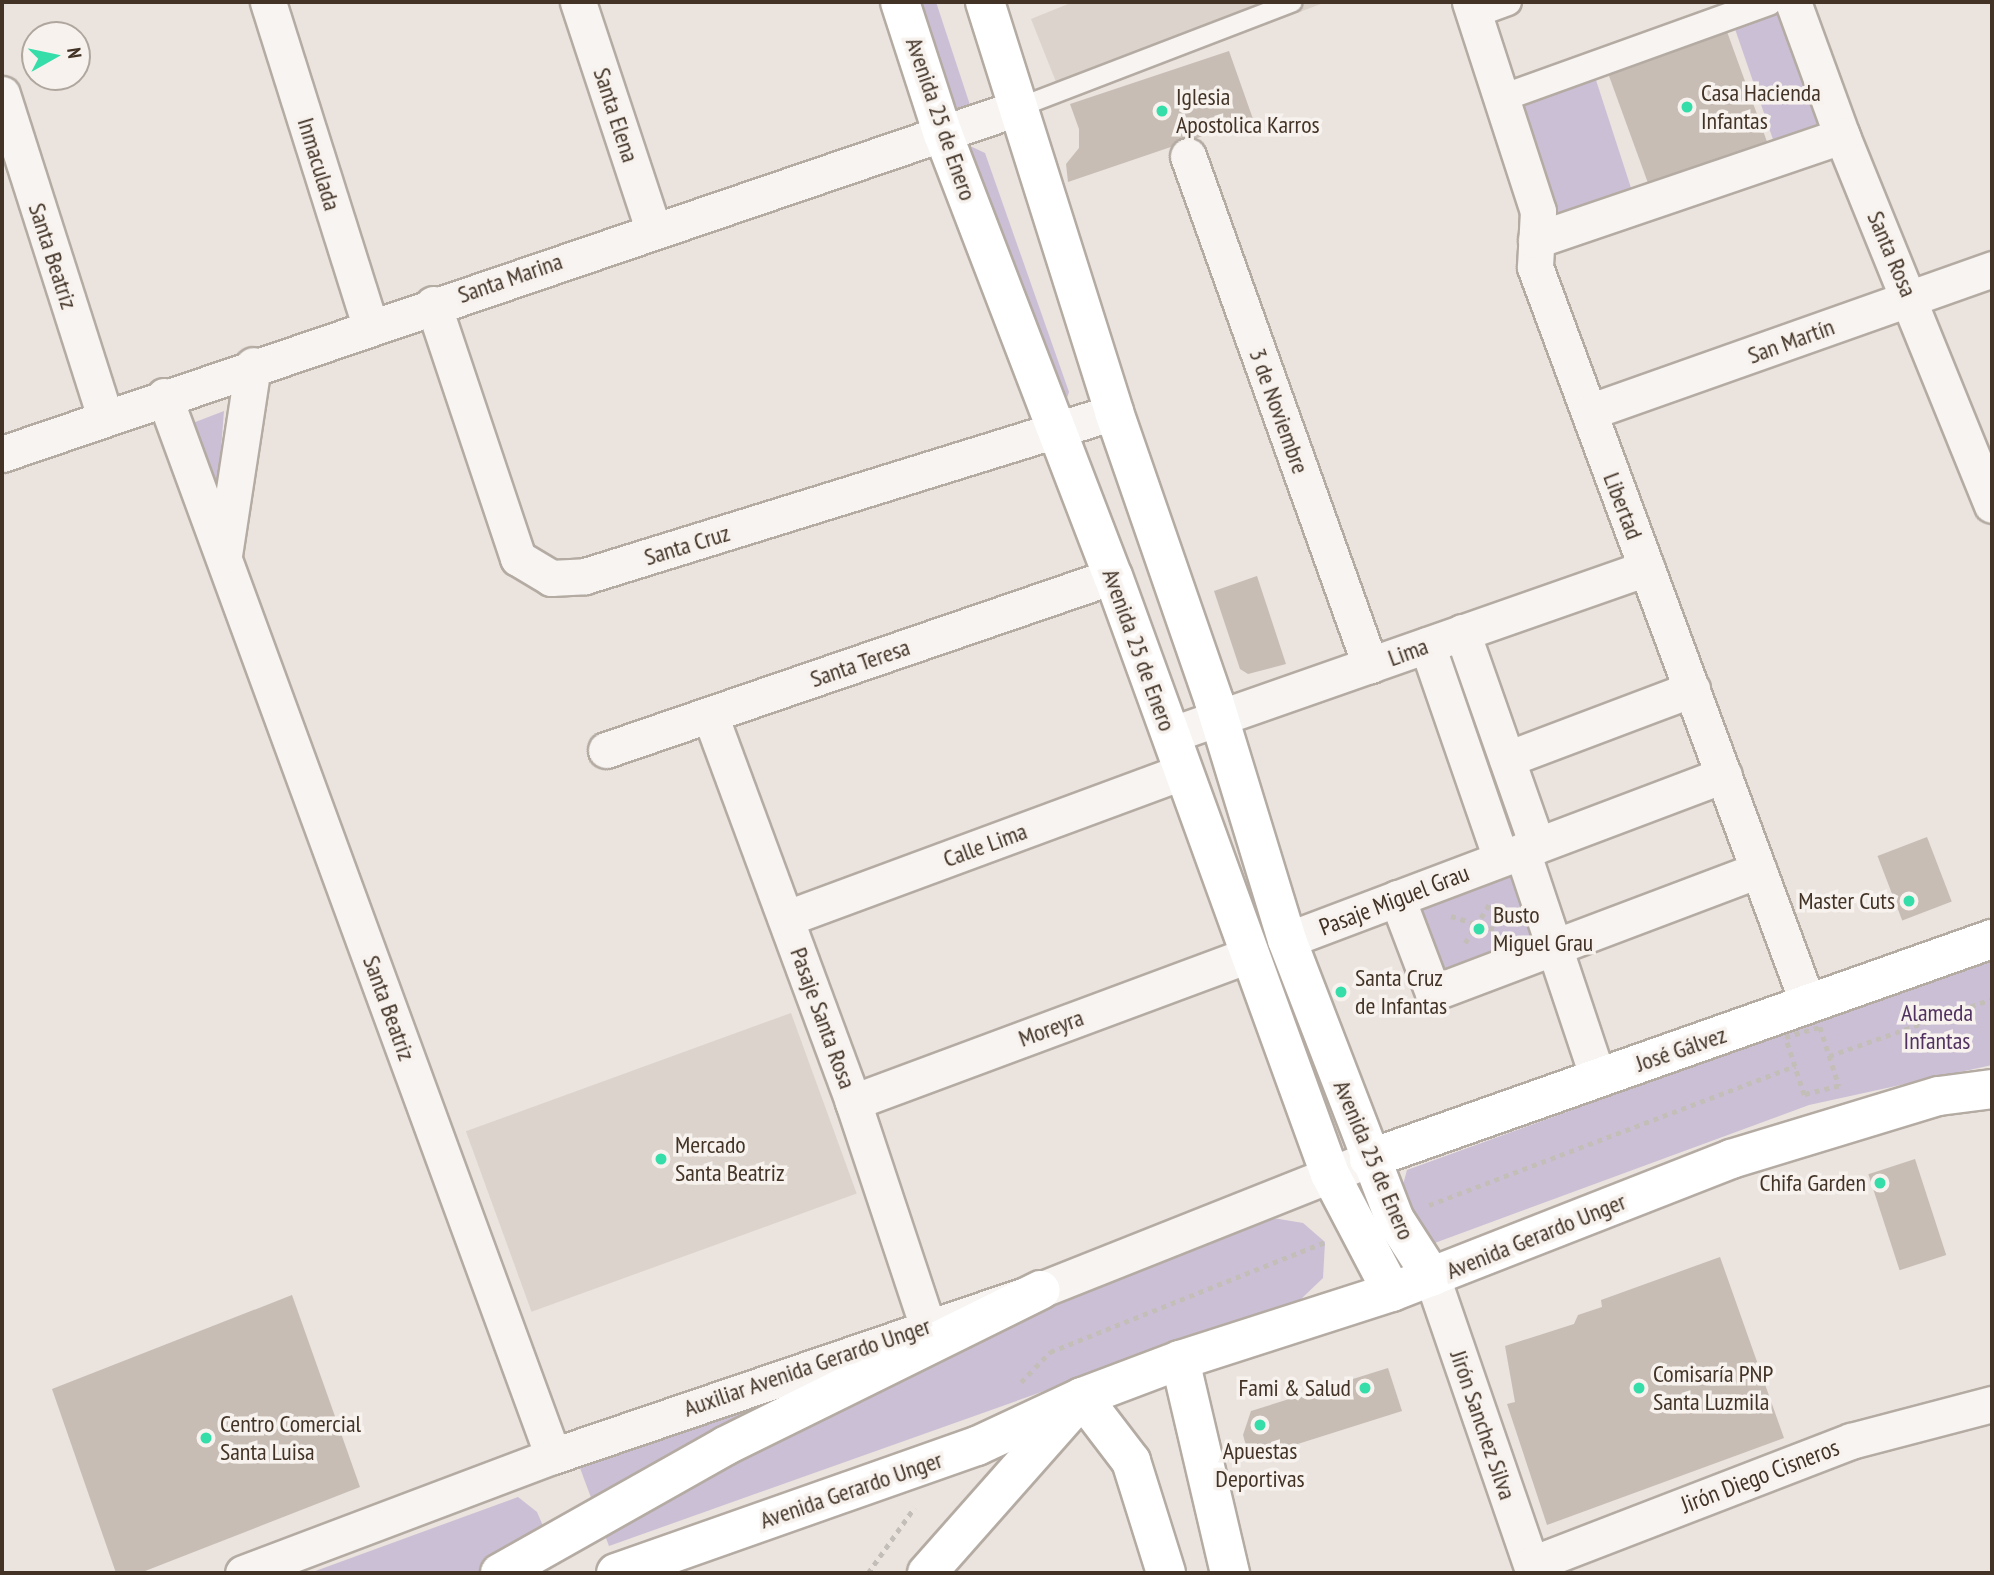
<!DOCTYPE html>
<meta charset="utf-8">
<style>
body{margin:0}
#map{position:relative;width:1994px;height:1575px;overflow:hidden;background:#eae3de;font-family:"PT Sans Narrow",sans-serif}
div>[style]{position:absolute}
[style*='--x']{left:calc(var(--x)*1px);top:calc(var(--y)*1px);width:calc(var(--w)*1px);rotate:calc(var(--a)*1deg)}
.built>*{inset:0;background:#dcd3cc;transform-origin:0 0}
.green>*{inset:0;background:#cbbfd5;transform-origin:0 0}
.building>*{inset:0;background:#c7bdb5;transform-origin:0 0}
.path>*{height:4.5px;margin-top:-2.25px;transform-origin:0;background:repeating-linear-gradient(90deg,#c4beb9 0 5px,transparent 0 10px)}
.roads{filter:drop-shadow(2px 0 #b4aba3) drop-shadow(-2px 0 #b4aba3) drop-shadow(0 2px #b4aba3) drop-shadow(0 -2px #b4aba3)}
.service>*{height:18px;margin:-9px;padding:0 9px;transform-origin:9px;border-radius:9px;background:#f7f4f2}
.pedestrian>*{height:26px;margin:-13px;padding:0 13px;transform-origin:13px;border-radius:13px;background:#f7f4f2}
.minor>*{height:35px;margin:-17.5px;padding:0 17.5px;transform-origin:17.5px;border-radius:17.5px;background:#f7f4f2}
.secondary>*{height:38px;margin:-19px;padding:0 19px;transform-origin:19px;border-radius:19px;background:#fff}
.dots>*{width:19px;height:19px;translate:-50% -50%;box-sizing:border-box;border:4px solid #f7f2ee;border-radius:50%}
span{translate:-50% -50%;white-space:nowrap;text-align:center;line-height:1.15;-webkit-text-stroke:7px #f7f2ee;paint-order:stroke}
.poi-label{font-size:24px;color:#423326}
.left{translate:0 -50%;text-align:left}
.right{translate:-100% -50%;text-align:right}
.street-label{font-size:24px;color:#423326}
.park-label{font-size:24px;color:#503160}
.frame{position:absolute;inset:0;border:4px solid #423326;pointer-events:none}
.north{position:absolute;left:21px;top:21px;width:70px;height:70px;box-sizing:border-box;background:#f7f2ee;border:2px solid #afa69e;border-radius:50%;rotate:81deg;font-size:19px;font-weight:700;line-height:28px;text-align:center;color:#423326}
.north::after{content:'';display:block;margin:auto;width:24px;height:32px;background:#35dda9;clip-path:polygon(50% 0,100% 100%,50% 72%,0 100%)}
</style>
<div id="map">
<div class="built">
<i style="clip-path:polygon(1073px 2px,1326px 2px,1064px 102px,1031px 19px)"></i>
<i style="left:791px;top:1013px;width:192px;height:346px;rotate:70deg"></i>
</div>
<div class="green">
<i style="clip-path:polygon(910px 2px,936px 2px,970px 105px,968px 112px,954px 118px)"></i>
<i style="left:1781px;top:9px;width:121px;height:50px;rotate:71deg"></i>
<i style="left:1595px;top:77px;width:119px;height:86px;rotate:72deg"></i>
<i style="clip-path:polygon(970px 146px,985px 153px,1069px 392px,1065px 404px,966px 151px)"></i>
<i style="clip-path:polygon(224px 411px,216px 512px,185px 426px)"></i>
<i style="left:1512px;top:864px;width:92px;height:120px;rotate:70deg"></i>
<i style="clip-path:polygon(1992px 957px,1992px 1065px,1809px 1105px,1432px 1244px,1394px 1218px,1407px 1170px)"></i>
<i style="clip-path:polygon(1273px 1218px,1303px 1223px,1325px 1242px,1323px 1278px,1300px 1300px,609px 1546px,580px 1468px)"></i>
<i style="clip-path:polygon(518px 1497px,537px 1512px,547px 1535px,514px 1573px,310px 1573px)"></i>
</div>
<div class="building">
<i style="left:1726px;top:29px;width:121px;height:126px;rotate:70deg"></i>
<i style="clip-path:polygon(1229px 51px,1253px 119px,1068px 182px,1066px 164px,1079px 148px,1079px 129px,1070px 104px)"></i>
<i style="clip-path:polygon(1257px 576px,1286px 664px,1248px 674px,1240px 669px,1214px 591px)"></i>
<i style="left:1927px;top:837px;width:69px;height:53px;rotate:69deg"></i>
<i style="left:1915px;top:1159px;width:101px;height:49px;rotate:72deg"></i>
<i style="clip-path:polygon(1720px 1257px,1784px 1438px,1547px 1525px,1507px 1404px,1515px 1402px,1505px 1346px,1574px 1324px,1578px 1315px,1602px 1307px,1601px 1300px)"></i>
<i style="clip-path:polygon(292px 1295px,360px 1487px,140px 1573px,116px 1573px,52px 1389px)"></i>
<i style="clip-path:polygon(1388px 1368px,1402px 1411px,1250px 1459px,1243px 1435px,1251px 1411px)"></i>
</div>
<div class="path">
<i style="--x:1451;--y:916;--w:47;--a:17.3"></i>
<i style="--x:1465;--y:943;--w:47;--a:-58"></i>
<i style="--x:1820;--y:1027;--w:62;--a:72.1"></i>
<i style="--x:1839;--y:1086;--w:36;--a:166"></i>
<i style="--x:1804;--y:1095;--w:61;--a:-108.1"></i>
<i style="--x:1785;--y:1037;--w:36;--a:-16"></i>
<i style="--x:1829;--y:1056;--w:173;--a:-19.3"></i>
<i style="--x:1429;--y:1205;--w:392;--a:-20.8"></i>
<i style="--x:1021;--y:1382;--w:42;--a:-46"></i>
<i style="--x:1050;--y:1352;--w:296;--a:-21.8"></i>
<i style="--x:868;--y:1573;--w:80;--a:-54.7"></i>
</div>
<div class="roads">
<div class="service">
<i style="--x:1020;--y:107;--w:292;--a:-21"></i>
</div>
<div class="pedestrian">
<i style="--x:1475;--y:14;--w:35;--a:-20"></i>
<i style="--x:1502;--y:98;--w:283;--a:-19.8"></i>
</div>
<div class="minor">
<i style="--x:268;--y:2;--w:339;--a:72.5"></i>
<i style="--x:578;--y:2;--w:239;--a:71.7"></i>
<i style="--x:1470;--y:2;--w:220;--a:72"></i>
<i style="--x:1538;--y:211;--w:56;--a:93.1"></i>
<i style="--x:1535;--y:267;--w:786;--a:69.67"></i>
<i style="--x:1793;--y:2;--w:143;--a:69.9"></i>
<i style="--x:1842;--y:136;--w:398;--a:67.9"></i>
<i style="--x:2;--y:94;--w:339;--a:72.3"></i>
<i style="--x:1188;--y:156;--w:541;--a:70.32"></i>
<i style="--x:1536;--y:240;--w:323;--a:-18.8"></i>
<i style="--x:433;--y:304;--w:268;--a:71.5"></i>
<i style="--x:518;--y:558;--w:39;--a:31"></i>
<i style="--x:551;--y:578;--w:34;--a:-3"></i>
<i style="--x:585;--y:576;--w:554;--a:-17.22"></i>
<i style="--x:164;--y:396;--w:1129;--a:69.85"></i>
<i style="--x:1589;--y:412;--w:428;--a:-19.5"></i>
<i style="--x:2;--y:454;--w:1076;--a:-18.82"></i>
<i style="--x:224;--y:555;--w:192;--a:-81.3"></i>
<i style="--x:1462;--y:632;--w:226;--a:70.6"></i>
<i style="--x:1427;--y:645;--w:226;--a:70.9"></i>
<i style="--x:710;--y:715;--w:413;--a:69.7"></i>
<i style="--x:853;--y:1102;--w:235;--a:71.6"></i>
<i style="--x:1170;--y:735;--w:505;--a:-19.3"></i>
<i style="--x:606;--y:750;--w:536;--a:-18.94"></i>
<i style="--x:1507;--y:759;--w:198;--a:-20.7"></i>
<i style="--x:1522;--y:851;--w:239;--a:71.5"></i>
<i style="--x:1397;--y:898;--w:102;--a:69.2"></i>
<i style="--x:1433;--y:993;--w:348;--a:-20.7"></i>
<i style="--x:787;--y:918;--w:421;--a:-20.3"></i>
<i style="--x:1287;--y:940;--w:467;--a:-20.7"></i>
<i style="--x:853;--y:1102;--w:424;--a:-20.4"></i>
<i style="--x:1432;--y:1277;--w:313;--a:71"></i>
<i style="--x:1532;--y:1564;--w:342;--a:-21.1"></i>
<i style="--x:1851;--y:1441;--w:146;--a:-14.7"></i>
<i style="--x:243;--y:1573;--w:331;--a:-20.7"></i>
<i style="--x:553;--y:1456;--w:515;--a:-18.82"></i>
<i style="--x:1040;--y:1290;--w:354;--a:-21.7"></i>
</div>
<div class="secondary">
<i style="--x:900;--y:2;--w:139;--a:72"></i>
<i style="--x:943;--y:134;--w:474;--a:69"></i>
<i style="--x:1113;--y:576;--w:636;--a:70.06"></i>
<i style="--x:1330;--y:1174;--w:133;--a:62.3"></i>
<i style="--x:985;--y:2;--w:430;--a:72.5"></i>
<i style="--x:1114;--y:412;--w:306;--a:70.9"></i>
<i style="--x:1214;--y:701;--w:250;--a:73"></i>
<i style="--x:1287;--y:940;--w:298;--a:68.9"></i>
<i style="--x:1394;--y:1218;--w:70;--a:57.2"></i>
<i style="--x:1369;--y:1159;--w:661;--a:-19.45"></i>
<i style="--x:1180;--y:1360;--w:219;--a:76.8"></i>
<i style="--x:1082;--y:1397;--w:81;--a:52.6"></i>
<i style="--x:1131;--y:1461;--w:117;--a:72.6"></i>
<i style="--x:500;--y:1573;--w:258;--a:-29.4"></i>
<i style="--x:725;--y:1446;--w:352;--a:-26.3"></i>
<i style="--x:616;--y:1573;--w:383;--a:-19.4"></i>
<i style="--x:977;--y:1446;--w:116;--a:-25"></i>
<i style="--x:1082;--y:1397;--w:105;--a:-20.7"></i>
<i style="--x:1180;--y:1360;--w:223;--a:-17.8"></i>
<i style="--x:1392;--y:1292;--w:364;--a:-21.4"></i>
<i style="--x:1731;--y:1159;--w:217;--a:-16.9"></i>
<i style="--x:1939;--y:1096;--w:53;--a:-7.5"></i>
<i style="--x:927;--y:1573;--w:219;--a:-48.5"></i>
</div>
</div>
<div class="dots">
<i style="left:1687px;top:107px;background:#35dda9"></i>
<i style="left:1162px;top:111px;background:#35dda9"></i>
<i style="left:1909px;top:901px;background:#35dda9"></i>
<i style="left:1479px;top:929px;background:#35dda9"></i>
<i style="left:1341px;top:992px;background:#35dda9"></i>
<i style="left:661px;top:1159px;background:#35dda9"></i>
<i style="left:1880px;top:1183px;background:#35dda9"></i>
<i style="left:1365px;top:1388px;background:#35dda9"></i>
<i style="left:1639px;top:1388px;background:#35dda9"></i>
<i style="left:1260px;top:1425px;background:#35dda9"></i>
<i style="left:206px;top:1438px;background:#35dda9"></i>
</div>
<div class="poi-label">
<span class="left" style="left:1701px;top:107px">Casa Hacienda<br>Infantas</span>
<span class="left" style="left:1176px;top:111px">Iglesia<br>Apostolica Karros</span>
<span class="right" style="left:1895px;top:901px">Master Cuts</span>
<span class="left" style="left:1493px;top:929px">Busto<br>Miguel Grau</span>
<span class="left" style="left:1355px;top:992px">Santa Cruz<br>de Infantas</span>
<span class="left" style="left:675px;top:1159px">Mercado<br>Santa Beatriz</span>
<span class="right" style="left:1866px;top:1183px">Chifa Garden</span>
<span class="left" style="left:1653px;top:1388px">Comisaría PNP<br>Santa Luzmila</span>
<span class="right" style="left:1351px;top:1388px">Fami &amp; Salud</span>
<span class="left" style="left:220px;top:1438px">Centro Comercial<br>Santa Luisa</span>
<span style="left:1260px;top:1465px">Apuestas<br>Deportivas</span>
</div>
<div class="street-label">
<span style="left:616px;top:115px;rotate:72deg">Santa Elena</span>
<span style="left:941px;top:119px;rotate:71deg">Avenida 25 de Enero</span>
<span style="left:319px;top:164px;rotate:73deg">Inmaculada</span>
<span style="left:1892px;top:254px;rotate:67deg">Santa Rosa</span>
<span style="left:53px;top:256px;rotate:72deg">Santa Beatriz</span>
<span style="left:510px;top:278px;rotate:-19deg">Santa Marina</span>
<span style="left:1791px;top:341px;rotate:-20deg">San Martín</span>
<span style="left:1279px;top:411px;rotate:70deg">3 de Noviembre</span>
<span style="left:1623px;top:506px;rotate:69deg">Libertad</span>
<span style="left:687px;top:545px;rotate:-17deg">Santa Cruz</span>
<span style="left:1139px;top:650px;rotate:70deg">Avenida 25 de Enero</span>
<span style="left:1408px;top:652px;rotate:-20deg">Lima</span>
<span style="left:860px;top:663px;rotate:-19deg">Santa Teresa</span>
<span style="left:985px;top:845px;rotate:-20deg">Calle Lima</span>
<span style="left:1394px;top:900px;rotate:-21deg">Pasaje Miguel Grau</span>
<span style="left:389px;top:1008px;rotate:70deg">Santa Beatriz</span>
<span style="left:823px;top:1018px;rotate:70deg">Pasaje Santa Rosa</span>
<span style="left:1051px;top:1028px;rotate:-20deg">Moreyra</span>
<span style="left:1681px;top:1049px;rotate:-19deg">José Gálvez</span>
<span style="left:1374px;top:1160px;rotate:67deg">Avenida 25 de Enero</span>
<span style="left:1536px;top:1236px;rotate:-22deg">Avenida Gerardo Unger</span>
<span style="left:807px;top:1367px;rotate:-19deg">Auxiliar Avenida Gerardo Unger</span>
<span style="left:1483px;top:1425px;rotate:71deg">Jirón Sanchez Silva</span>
<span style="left:1760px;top:1476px;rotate:-21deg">Jirón Diego Cisneros</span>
<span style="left:851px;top:1490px;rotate:-19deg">Avenida Gerardo Unger</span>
</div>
<div class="park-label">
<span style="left:1937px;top:1027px">Alameda<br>Infantas</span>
</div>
<div class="frame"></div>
<div class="north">N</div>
</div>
